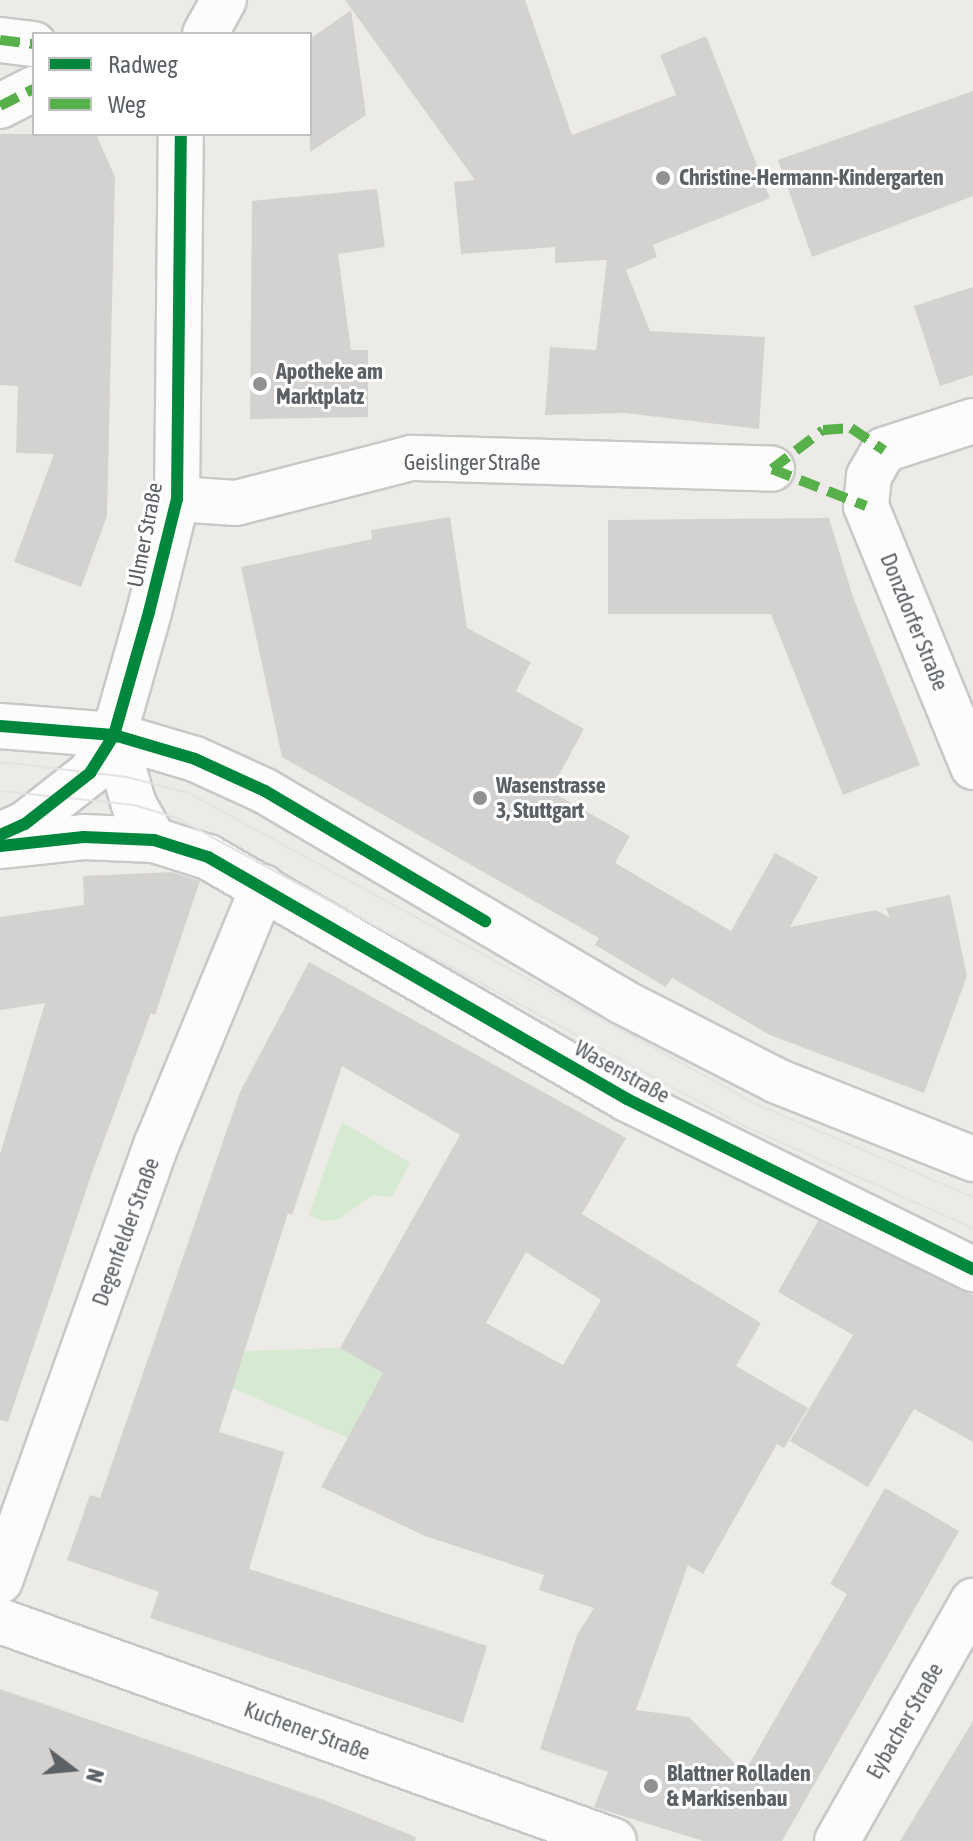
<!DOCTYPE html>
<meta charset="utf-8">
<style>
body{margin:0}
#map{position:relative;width:973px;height:1841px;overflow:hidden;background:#edebe7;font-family:"Asap Condensed",sans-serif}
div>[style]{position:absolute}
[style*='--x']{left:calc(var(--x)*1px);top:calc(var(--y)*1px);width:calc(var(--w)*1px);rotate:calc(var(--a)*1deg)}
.green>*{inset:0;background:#d5ead0}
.building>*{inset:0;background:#d4d2d0}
.roads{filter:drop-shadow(2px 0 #c8c8c8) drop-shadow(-2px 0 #c8c8c8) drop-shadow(0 2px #c8c8c8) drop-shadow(0 -2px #c8c8c8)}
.minor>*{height:44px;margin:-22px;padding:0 22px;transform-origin:22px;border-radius:22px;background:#fcfcfb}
.tram>*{height:2px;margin:-1px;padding:0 1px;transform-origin:1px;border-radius:1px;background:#e3e3e3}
.quiet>*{height:10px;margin-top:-5px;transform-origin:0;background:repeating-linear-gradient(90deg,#58b04a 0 20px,transparent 0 30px)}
.cycleway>*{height:12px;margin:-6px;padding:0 6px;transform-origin:6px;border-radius:6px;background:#00873e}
.dots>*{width:22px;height:22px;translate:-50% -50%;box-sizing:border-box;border:4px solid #fff;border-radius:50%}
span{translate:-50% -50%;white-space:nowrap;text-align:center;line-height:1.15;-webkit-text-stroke:6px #fff;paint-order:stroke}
.poi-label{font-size:22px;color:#5c6166;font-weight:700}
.left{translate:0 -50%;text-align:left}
.street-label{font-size:22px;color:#5c6166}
.legend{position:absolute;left:32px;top:32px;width:280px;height:104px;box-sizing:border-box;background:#fff;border:2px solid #bec0c2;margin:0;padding:10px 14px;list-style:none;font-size:24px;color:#5c6166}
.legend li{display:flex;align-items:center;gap:16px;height:40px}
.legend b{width:40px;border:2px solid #bec0c2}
.north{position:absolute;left:32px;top:1729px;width:80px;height:80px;-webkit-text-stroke:6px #fff;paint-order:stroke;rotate:106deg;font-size:22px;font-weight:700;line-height:32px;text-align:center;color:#5c6166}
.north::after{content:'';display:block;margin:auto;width:28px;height:36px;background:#5c6166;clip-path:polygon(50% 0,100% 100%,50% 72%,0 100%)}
</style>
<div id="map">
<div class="green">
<i style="clip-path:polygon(342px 1122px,410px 1163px,392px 1197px,373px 1195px,339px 1219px,322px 1221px,309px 1215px)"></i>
<i style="clip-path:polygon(340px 1348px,383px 1373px,348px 1438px,154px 1354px)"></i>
</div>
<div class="building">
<i style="clip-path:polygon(345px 0,525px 0,572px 135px,676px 95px,660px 55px,706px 36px,770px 198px,653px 245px,657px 257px,626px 270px,650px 331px,765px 337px,759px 429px,625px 413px,545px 415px,550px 347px,596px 350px,607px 260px,555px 263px,555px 247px,461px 254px,454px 182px,475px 180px)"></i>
<i style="clip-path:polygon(351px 10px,366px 115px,310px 152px,310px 39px)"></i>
<i style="clip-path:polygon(973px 91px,973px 196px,812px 257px,778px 160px)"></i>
<i style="clip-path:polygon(0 134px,96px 134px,115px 177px,107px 516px,81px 587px,14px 562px,54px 454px,16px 453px,18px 386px,0 385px)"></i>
<i style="clip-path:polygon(377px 189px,385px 247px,338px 254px,351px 350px,368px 350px,368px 417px,250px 419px,252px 201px)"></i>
<i style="clip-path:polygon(973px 287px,973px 375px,940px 386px,914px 306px)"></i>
<i style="clip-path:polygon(450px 517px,467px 628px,531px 662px,516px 691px,584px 729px,550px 791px,630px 836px,615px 863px,731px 931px,775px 853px,818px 877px,790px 927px,876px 910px,890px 918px,886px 908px,950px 895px,967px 976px,924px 1093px,770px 1035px,672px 978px,666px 987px,595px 945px,599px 938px,282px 757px,241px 567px,372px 539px,371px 530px)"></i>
<i style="clip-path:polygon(829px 518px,853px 597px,920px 765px,843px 795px,771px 614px,608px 614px,608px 520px)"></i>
<i style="clip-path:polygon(172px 872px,200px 881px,155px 1015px,151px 1013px,93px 1170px,8px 1422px,0 1420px,0 1154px,45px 1003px,0 1010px,0 917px,84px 905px,83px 876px)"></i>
<i style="clip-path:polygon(evenodd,309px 962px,626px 1138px,582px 1214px,761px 1323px,736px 1366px,808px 1408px,784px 1448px,777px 1444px,703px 1574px,688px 1565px,636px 1710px,689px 1717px,744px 1773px,847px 1594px,830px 1584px,885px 1488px,959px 1531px,782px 1841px,703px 1841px,594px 1807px,608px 1772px,540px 1749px,577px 1635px,594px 1608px,539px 1590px,544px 1575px,425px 1536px,321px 1487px,383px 1373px,340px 1348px,460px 1135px,342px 1066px,292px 1215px,288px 1213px,219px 1432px,284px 1452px,249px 1569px,487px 1646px,463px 1723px,150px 1618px,159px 1592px,67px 1560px,90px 1495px,100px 1498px,240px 1092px,309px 962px,526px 1252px,601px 1300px,563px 1365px,486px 1323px,526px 1252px)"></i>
<i style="clip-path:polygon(818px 1221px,973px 1295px,973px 1442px,914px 1409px,868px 1487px,790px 1441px,853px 1335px,778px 1292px)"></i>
<i style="clip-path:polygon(0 1689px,324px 1800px,416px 1837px,415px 1841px,0 1841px)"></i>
<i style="clip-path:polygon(973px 1721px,973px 1841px,900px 1841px)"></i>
</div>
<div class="roads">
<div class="minor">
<i style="--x:205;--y:34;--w:39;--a:-61"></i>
<i style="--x:0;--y:40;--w:34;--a:7"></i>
<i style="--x:0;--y:106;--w:38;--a:-27"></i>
<i style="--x:973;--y:421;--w:94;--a:162"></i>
<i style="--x:884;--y:450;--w:30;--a:120"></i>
<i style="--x:869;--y:476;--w:30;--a:96"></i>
<i style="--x:866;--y:506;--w:282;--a:67.7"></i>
<i style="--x:177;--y:499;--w:59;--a:3.9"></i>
<i style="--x:236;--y:503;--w:181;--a:-14.4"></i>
<i style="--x:411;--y:458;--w:361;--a:1.7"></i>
<i style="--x:0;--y:726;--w:114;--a:4.5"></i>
<i style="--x:114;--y:735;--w:84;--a:16.5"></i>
<i style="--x:195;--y:759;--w:77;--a:24.6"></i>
<i style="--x:265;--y:791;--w:413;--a:30.5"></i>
<i style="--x:621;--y:1001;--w:175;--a:27.1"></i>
<i style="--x:777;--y:1081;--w:211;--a:21.7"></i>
<i style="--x:114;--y:735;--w:73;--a:74.1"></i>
<i style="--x:134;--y:805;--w:40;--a:60.3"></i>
<i style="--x:0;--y:835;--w:27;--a:-24"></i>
<i style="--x:25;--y:824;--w:83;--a:-38.1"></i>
<i style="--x:90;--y:773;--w:45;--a:-57.7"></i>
<i style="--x:114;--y:735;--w:128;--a:-74.1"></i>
<i style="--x:149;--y:612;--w:116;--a:-76.1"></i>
<i style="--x:177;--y:499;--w:365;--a:-89.4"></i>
<i style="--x:0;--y:846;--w:84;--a:-6.1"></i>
<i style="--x:84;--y:837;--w:70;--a:2.5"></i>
<i style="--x:154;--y:840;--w:57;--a:17.5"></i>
<i style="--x:208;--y:857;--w:484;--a:30"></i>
<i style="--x:627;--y:1099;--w:386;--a:26.2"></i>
<i style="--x:0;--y:1581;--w:465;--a:-70.3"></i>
<i style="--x:157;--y:1143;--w:277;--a:-67.5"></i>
<i style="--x:0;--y:1621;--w:652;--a:19.71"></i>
<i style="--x:837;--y:1841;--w:276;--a:-60.5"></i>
</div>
</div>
<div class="tram">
<i style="--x:0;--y:762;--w:128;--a:6.7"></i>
<i style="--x:127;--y:777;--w:64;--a:14.5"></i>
<i style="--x:189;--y:793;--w:647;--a:28.74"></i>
<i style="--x:756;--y:1104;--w:236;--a:23.2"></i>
<i style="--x:0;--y:791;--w:135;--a:6"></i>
<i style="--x:134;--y:805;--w:45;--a:16.8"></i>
<i style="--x:177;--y:818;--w:641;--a:28.52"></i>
<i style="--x:740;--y:1124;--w:255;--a:24.1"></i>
</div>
<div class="quiet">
<i style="--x:0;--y:40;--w:34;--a:7"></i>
<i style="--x:0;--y:106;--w:38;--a:-27"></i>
<i style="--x:772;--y:469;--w:64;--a:-37.4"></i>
<i style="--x:823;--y:430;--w:28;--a:-4"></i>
<i style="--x:851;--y:428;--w:40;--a:34"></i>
<i style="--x:772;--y:469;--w:101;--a:21.5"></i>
</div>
<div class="cycleway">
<i style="--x:0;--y:726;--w:114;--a:4.5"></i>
<i style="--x:114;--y:735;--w:84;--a:16.5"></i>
<i style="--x:195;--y:759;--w:77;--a:24.6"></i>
<i style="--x:265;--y:791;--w:256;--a:30.6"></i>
<i style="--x:0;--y:835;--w:27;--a:-24"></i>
<i style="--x:25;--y:824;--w:83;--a:-38.1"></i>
<i style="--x:90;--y:773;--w:45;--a:-57.7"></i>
<i style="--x:114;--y:735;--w:128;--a:-74.1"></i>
<i style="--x:149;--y:612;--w:116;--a:-76.1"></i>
<i style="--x:177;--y:499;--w:365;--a:-89.4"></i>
<i style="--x:0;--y:846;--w:84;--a:-6.1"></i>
<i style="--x:84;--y:837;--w:70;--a:2.5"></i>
<i style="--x:154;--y:840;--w:57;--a:17.5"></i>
<i style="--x:208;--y:857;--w:484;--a:30"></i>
<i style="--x:627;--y:1099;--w:386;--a:26.2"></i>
</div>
<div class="dots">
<i style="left:663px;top:178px;background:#8f9193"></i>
<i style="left:260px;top:384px;background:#8f9193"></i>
<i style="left:480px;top:798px;background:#8f9193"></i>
<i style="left:651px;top:1786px;background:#8f9193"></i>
</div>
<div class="poi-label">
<span class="left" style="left:679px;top:178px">Christine-Hermann-Kindergarten</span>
<span class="left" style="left:276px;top:384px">Apotheke am<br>Marktplatz</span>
<span class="left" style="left:496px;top:798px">Wasenstrasse<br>3, Stuttgart</span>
<span class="left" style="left:667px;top:1786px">Blattner Rolladen<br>&amp; Markisenbau</span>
</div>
<div class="street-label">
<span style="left:472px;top:463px">Geislinger Straße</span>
<span style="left:145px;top:535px;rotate:-79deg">Ulmer Straße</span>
<span style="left:914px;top:622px;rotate:68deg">Donzdorfer Straße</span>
<span style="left:622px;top:1072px;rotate:29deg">Wasenstraße</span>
<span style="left:126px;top:1232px;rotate:-70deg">Degenfelder Straße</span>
<span style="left:905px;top:1721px;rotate:-60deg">Eybacher Straße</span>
<span style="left:307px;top:1731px;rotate:20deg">Kuchener Straße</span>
</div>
<ul class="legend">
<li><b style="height:10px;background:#00873e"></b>Radweg</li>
<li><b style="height:10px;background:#58b04a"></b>Weg</li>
</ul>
<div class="north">N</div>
</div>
